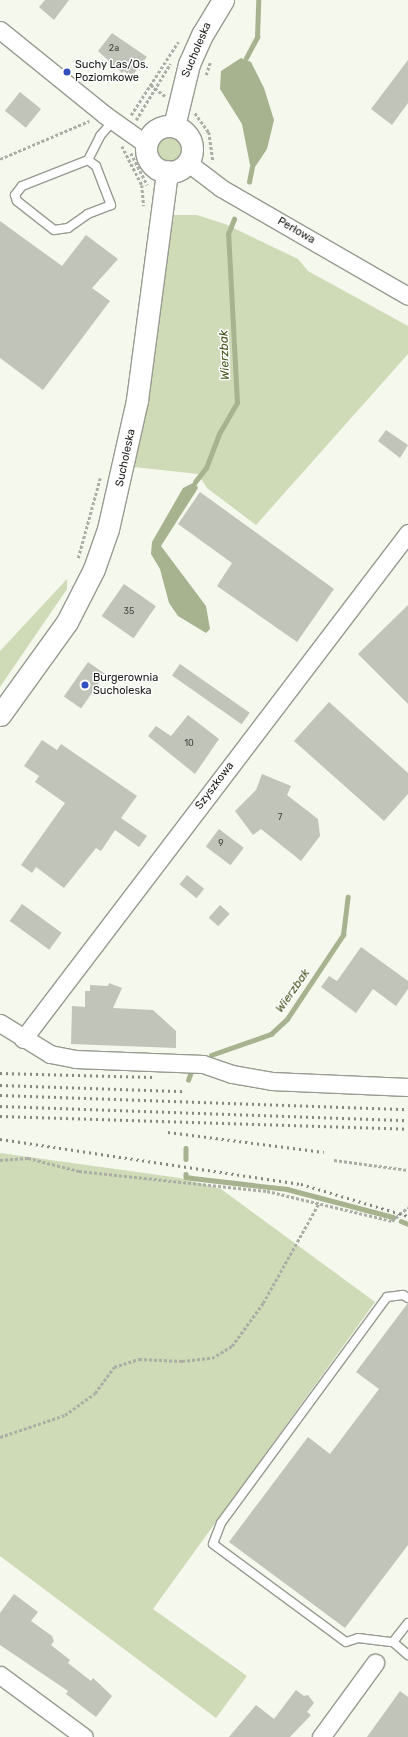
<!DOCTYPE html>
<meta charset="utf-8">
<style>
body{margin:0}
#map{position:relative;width:408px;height:1737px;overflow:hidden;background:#f4f8ed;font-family:Rubik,sans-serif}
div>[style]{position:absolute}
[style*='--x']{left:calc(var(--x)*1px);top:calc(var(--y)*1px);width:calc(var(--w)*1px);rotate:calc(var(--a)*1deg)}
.green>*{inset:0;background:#cedbb6}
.round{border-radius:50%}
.water>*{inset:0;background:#a6b38e}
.stream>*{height:4.5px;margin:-2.25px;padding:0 2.25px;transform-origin:2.25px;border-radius:2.25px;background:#a6b38e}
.building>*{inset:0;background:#c0c4b9;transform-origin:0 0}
.path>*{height:2.5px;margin-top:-1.25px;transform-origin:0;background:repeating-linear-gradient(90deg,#abaea6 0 3px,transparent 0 5px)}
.roads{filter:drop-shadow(1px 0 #979b91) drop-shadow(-1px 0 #979b91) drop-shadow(0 1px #979b91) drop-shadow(0 -1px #979b91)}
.service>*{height:8px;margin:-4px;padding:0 4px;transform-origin:4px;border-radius:4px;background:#fff}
.minor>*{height:17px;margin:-8.5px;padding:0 8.5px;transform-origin:8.5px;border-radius:8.5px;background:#fff}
.tertiary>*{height:21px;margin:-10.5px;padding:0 10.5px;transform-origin:10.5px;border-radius:10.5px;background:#fff}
.tertiary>.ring{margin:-10.5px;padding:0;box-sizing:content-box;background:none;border:21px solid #fff;border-radius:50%}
.rail>*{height:3px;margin-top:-1.5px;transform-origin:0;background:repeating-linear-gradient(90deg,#858881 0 2px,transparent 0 6px)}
.dots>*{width:11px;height:11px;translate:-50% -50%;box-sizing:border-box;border:2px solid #fff;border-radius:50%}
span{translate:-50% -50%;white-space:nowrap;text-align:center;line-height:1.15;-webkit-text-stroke:3px #fff;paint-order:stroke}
.number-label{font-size:9px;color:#444640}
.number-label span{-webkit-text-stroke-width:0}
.street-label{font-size:11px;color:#1b1c18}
.poi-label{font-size:11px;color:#1b1c18}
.left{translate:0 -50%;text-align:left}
.water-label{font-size:12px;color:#45551c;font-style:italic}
</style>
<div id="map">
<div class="green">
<i class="round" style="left:153px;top:132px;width:32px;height:32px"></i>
<i style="clip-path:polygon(174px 215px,197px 215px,225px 224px,298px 259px,308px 271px,408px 326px,408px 354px,256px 525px,207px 488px,198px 474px,134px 467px)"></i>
<i style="clip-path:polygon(67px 579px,67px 589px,0 687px,0 651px)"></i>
<i style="clip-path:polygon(0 1153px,180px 1178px,221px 1189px,375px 1302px,153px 1609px,247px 1676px,216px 1718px,0 1556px)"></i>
</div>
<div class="water">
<i style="clip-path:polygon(241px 58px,251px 62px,264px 88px,274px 120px,267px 149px,255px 167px,250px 165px,242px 124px,220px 89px,221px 71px)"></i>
<i style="clip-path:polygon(195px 482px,198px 488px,161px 546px,206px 606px,210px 629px,206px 633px,178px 616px,169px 603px,160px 569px,151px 554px,152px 542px,183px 488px)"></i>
</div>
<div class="stream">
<i style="--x:246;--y:58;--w:24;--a:-62"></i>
<i style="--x:257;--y:37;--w:37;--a:-88"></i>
<i style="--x:249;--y:182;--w:15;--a:-79"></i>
<i style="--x:195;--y:482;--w:18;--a:-52"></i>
<i style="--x:206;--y:468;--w:36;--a:-69"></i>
<i style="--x:219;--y:434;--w:36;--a:-60"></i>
<i style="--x:237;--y:403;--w:169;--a:-93"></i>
<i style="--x:228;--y:234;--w:16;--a:-68"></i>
<i style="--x:211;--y:1055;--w:64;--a:-19.3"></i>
<i style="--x:271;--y:1034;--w:22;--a:-43"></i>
<i style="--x:287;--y:1019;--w:101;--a:-56.3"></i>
<i style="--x:343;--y:935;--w:38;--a:-83"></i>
<i style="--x:188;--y:1080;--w:12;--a:-70"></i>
<i style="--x:186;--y:1148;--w:11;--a:90"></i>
<i style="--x:186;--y:1174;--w:3;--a:90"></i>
<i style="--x:186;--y:1177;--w:6;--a:9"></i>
<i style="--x:192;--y:1178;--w:96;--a:6.6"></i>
<i style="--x:287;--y:1189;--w:110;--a:14.8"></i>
<i style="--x:401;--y:1221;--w:8;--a:23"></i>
</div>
<div class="building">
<i style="clip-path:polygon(45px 0,69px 0,54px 20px,39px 7px)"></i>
<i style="clip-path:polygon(112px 33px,147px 57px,131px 77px,124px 71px,122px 73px,98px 51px)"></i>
<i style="clip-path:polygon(408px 60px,408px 103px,392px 125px,371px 109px)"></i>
<i style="left:20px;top:92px;width:27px;height:24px;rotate:39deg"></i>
<i style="clip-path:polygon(0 221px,62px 266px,86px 235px,118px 259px,92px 288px,110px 301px,43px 390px,0 358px)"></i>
<i style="clip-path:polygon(386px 430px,408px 445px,400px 458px,378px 441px)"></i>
<i style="clip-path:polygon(200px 492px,334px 589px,297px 642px,217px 586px,232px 563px,178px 524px)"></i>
<i style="left:124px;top:584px;width:39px;height:39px;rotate:35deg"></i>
<i style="clip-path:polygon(408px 605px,408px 704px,358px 654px)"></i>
<i style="left:88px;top:662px;width:21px;height:42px;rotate:35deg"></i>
<i style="left:180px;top:664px;width:85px;height:14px;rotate:35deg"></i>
<i style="clip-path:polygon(329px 702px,408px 773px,408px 794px,384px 821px,294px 741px)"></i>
<i style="clip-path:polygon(188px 715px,219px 739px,195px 774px,148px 736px,156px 726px,171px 736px)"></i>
<i style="clip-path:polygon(42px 740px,57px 750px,61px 744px,137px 796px,121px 818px,147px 836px,139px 847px,115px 830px,101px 851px,96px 848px,64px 888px,36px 867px,32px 873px,21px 865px,65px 803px,35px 782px,39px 776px,24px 766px)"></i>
<i style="clip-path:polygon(262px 774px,291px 786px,287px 795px,318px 819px,320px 836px,301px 861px,261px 829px,253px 835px,235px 811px,256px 790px)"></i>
<i style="left:219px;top:829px;width:31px;height:22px;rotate:37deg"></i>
<i style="left:187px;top:875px;width:22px;height:12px;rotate:39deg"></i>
<i style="left:22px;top:904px;width:49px;height:21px;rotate:36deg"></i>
<i style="left:220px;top:905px;width:13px;height:17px;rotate:42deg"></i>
<i style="clip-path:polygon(361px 947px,408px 981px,408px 989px,396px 1006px,373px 989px,356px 1013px,321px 987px,329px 976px,337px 981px)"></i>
<i style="clip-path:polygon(109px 983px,122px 988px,113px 1008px,153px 1010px,176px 1031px,176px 1048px,71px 1044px,72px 1006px,85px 1007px,85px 991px,90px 991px,90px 985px,108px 986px)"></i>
<i style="clip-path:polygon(408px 1303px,408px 1545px,345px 1628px,229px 1542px,308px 1437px,330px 1454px,379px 1389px,356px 1372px)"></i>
<i style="clip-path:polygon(14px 1594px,38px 1612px,31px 1621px,52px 1636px,54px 1641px,51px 1645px,70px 1660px,68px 1663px,91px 1681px,93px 1678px,112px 1696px,96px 1717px,66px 1694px,68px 1691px,0 1645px,0 1613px)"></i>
<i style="clip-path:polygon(296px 1690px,304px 1696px,308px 1695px,314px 1703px,307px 1712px,311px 1715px,290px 1737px,229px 1737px,256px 1705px,274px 1719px)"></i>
<i style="clip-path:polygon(400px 1691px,408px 1697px,408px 1737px,367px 1737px)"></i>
</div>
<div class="path">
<i style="--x:206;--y:75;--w:13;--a:-72"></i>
<i style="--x:151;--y:85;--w:18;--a:38"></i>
<i style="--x:195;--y:113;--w:24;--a:54"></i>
<i style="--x:209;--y:132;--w:30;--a:82"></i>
<i style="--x:131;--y:115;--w:87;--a:-57.2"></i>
<i style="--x:136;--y:120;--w:66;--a:-58.7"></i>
<i style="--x:122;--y:146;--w:44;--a:62.9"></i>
<i style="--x:142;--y:185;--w:21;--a:85"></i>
<i style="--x:131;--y:153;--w:36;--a:63"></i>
<i style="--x:0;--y:159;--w:97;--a:-23.1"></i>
<i style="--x:78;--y:558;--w:83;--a:-74.6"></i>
<i style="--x:0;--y:1160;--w:28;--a:-4"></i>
<i style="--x:28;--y:1158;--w:53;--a:14.3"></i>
<i style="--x:79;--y:1171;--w:189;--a:6.1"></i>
<i style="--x:267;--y:1191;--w:129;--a:13.5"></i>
<i style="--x:392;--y:1221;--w:21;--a:-41"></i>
<i style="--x:334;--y:1160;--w:75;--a:7.7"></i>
<i style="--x:0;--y:1437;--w:69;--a:-18.7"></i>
<i style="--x:65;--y:1415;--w:37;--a:-36"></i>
<i style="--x:95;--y:1393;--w:32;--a:-54"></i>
<i style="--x:114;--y:1367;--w:26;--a:-18"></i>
<i style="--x:139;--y:1359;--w:43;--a:2.7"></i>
<i style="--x:182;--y:1361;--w:30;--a:-6"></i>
<i style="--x:212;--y:1358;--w:23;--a:-31"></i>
<i style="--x:232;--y:1346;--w:53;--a:-54.2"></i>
<i style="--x:263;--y:1303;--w:115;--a:-60.8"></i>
</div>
<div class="roads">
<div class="service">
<i style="--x:88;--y:160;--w:10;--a:37"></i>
<i style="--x:96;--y:166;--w:42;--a:69"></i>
<i style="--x:111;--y:205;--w:25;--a:159"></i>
<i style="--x:88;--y:214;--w:24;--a:145"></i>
<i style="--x:68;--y:228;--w:14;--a:172"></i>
<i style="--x:54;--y:230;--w:47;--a:-141.9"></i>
<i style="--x:17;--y:201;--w:6;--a:-108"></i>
<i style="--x:15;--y:195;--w:11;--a:-52"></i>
<i style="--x:22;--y:186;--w:71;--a:-21.5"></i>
<i style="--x:88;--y:160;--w:27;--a:-63"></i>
<i style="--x:100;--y:136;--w:20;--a:-49"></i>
<i style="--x:408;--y:1298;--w:6;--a:-149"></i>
<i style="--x:403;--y:1295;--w:16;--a:173"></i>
<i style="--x:387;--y:1297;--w:280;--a:126.3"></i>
<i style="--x:221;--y:1523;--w:22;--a:111"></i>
<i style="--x:213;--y:1544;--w:165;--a:36.4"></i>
<i style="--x:346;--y:1642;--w:13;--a:-18"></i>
<i style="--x:358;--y:1638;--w:35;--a:7"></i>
<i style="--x:393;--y:1642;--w:20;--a:41"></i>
<i style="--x:393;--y:1642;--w:24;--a:-52"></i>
</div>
<div class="minor">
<i style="--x:0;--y:30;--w:135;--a:39"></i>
<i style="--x:105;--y:115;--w:50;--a:35.3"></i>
<i style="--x:187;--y:162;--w:43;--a:37.4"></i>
<i style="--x:221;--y:188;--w:216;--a:30"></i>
<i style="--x:0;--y:1023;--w:59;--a:31.8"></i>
<i style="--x:50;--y:1054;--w:25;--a:11"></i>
<i style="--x:75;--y:1059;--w:128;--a:2.2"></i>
<i style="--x:203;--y:1064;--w:31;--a:19"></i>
<i style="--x:232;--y:1074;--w:40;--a:10"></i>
<i style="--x:271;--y:1081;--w:137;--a:2.5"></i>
<i style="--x:23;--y:1039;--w:636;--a:-52.73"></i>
<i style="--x:0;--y:1675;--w:104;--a:36.4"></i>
<i style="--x:321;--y:1737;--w:92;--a:-53.9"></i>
</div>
<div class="tertiary">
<i style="--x:174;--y:126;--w:64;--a:-76.4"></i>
<i style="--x:189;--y:64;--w:32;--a:-66"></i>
<i style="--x:202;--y:35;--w:41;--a:-59"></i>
<i class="ring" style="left:146px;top:126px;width:25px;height:25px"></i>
<i style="--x:0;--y:715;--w:115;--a:-54.2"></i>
<i style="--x:67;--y:622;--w:59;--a:-63"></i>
<i style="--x:94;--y:569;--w:42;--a:-70.7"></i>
<i style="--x:108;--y:529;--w:132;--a:-77.3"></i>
<i style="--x:137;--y:400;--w:231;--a:-82.5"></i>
</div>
</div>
<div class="rail">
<i style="--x:0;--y:1073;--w:152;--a:1.5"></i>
<i style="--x:0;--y:1085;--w:185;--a:1.9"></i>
<i style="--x:0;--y:1095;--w:408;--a:2"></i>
<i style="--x:0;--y:1106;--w:408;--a:2"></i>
<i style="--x:0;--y:1116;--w:408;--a:1.8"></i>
<i style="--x:168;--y:1132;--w:157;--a:7.3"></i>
<i style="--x:0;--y:1139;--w:304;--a:8.5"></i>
<i style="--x:301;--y:1184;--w:112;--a:16.7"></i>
</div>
<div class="dots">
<i style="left:67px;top:72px;background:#314dbe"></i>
<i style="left:85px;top:685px;background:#314dbe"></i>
</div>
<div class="number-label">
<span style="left:114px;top:48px">2a</span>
<span style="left:129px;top:611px">35</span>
<span style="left:189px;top:743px">10</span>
<span style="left:280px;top:817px">7</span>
<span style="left:221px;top:843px">9</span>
</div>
<div class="street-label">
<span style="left:197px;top:50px;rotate:-67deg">Sucholeska</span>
<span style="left:296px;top:231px;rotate:30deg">Perłowa</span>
<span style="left:126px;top:458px;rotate:-78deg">Sucholeska</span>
<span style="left:215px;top:786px;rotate:-53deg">Szyszkowa</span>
</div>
<div class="poi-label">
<span class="left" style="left:75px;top:72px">Suchy Las/Os.<br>Poziomkowe</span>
<span class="left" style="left:93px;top:685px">Burgerownia<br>Sucholeska</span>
</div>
<div class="water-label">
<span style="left:225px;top:355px;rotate:-92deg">Wierzbak</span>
<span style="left:293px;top:991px;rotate:-55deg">Wierzbak</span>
</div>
</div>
